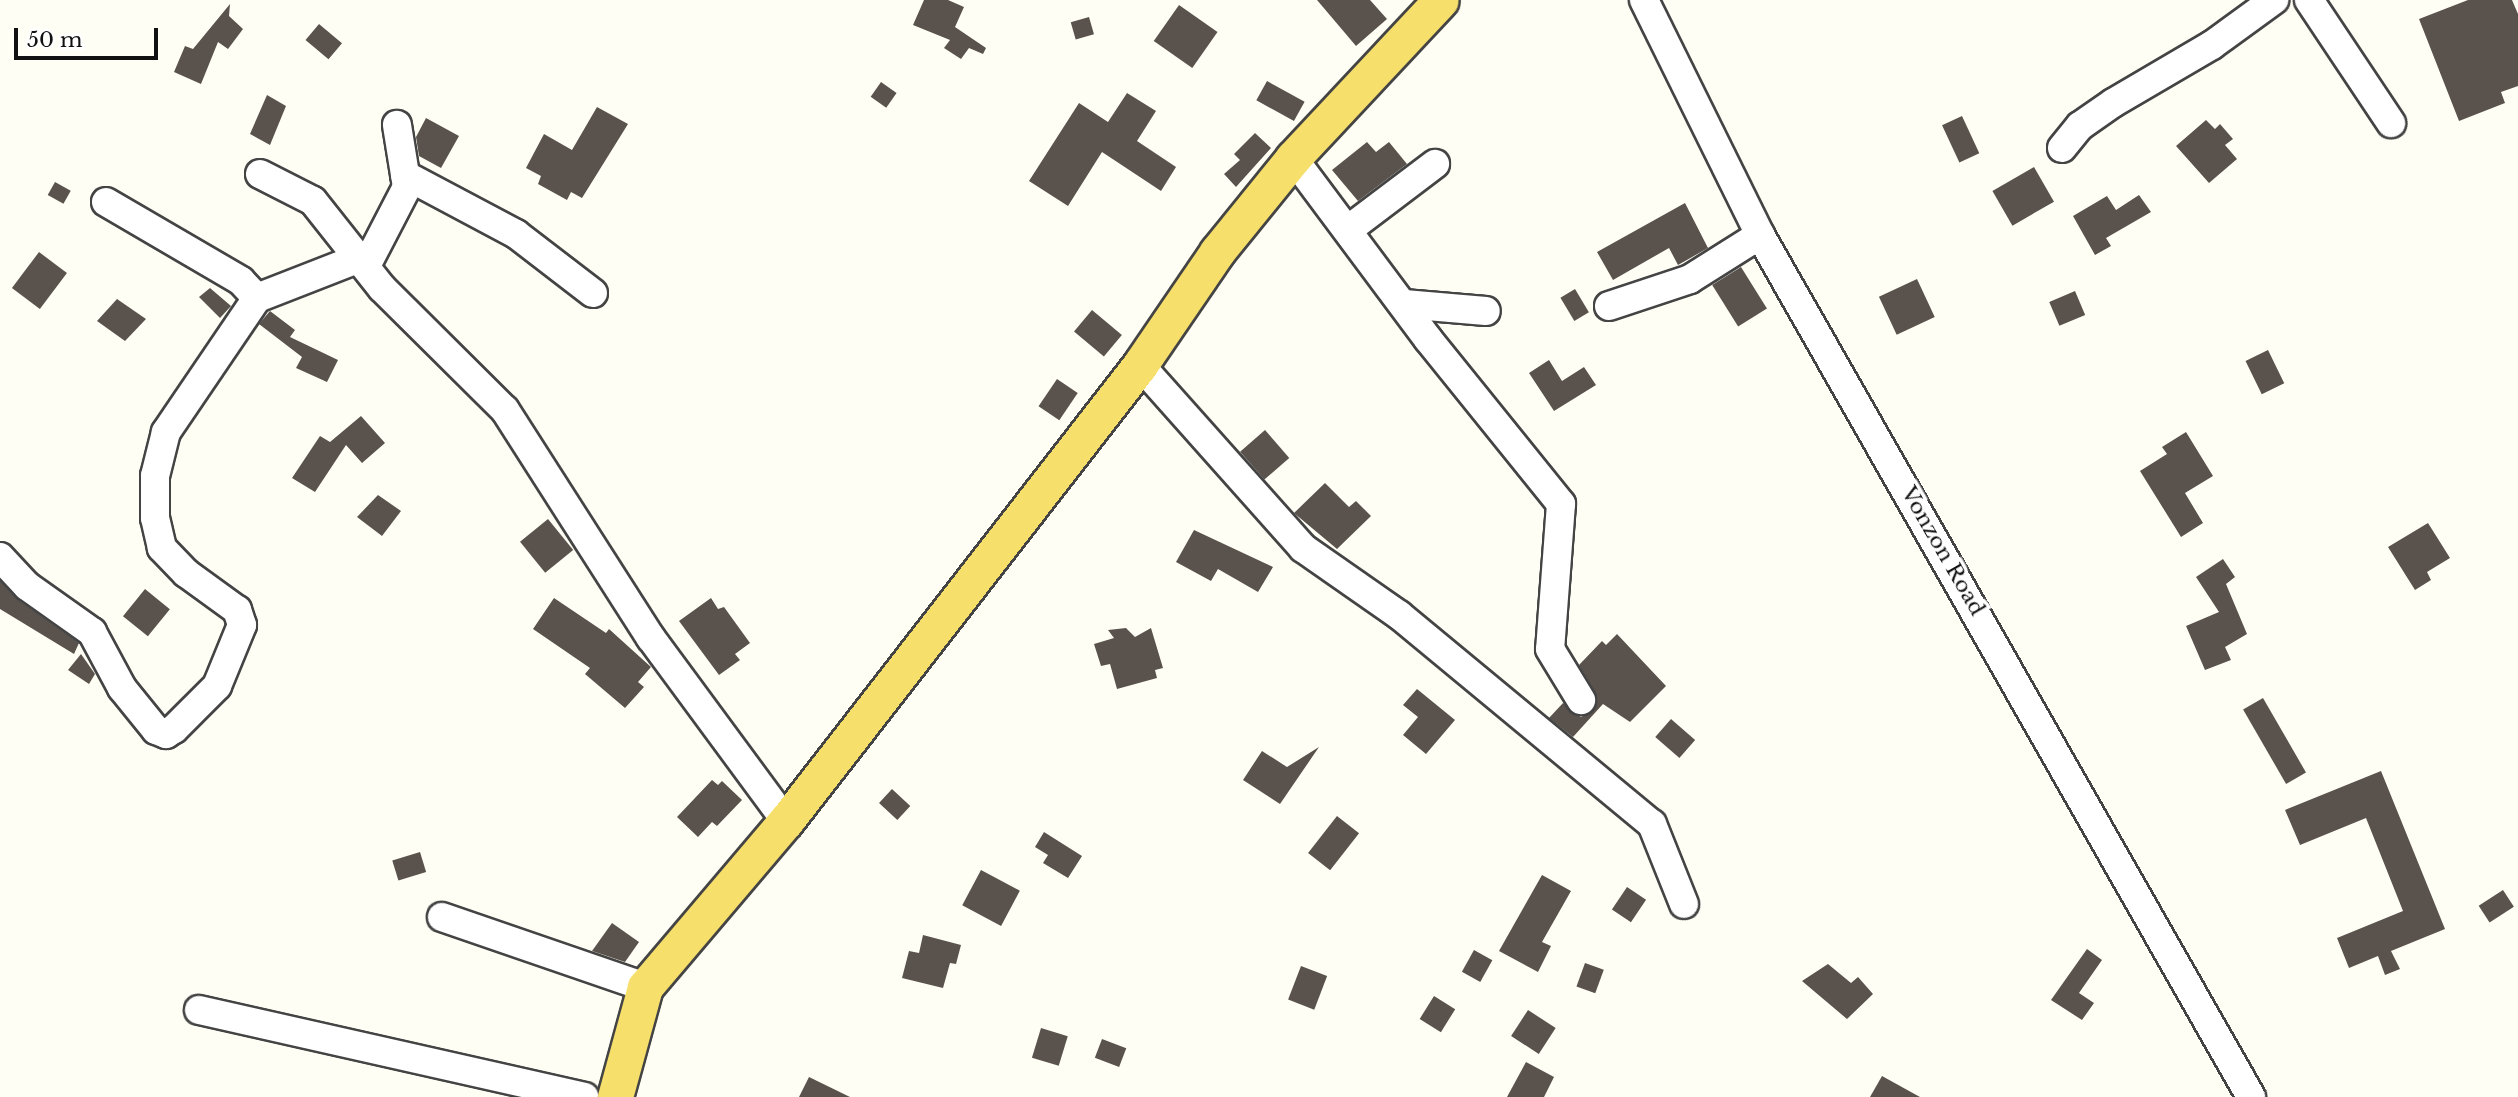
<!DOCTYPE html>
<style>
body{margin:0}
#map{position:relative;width:2518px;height:1097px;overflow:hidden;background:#fffef5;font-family:"Libre Baskerville",serif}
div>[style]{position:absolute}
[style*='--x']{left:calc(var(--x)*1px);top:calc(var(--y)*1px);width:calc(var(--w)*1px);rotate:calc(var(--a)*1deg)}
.building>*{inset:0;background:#5a534d;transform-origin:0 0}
.roads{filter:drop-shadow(2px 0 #444) drop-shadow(-2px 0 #444) drop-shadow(0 2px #444) drop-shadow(0 -2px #444)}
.minor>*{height:28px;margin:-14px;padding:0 14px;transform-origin:14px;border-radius:14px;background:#fff}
.major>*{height:35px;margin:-17.5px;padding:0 17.5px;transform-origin:17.5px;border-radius:17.5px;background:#f7df6c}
span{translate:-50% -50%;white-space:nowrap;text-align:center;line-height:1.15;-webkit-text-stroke:7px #fff;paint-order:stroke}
.street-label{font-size:21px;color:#111}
.scale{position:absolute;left:14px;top:28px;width:144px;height:32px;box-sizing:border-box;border:4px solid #111;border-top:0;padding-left:9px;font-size:21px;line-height:24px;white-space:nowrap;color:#111;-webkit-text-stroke:5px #fff;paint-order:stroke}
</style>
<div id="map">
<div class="building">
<i style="clip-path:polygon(924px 0,948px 0,964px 7px,955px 27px,986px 48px,983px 54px,969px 48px,961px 59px,944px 48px,950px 40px,913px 25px)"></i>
<i style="clip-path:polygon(1317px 0,1370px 0,1387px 19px,1356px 46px)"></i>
<i style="clip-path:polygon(2468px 0,2512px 0,2518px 14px,2518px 86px,2501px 92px,2505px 103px,2459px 121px,2419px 19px)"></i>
<i style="clip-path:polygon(230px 4px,229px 16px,243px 29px,228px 49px,218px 42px,201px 84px,174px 72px,185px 46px,193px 49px)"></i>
<i style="left:1179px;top:5px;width:47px;height:44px;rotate:35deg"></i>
<i style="left:1089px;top:17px;width:18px;height:19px;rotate:74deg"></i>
<i style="left:319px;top:24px;width:30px;height:21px;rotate:40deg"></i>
<i style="left:1267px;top:81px;width:43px;height:22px;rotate:29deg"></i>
<i style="left:881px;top:82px;width:19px;height:18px;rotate:35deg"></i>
<i style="clip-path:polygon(1127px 93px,1156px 111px,1137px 141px,1176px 167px,1161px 191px,1102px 152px,1068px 206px,1029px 181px,1079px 103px,1108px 122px)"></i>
<i style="clip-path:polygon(267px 95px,286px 106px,270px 145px,250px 134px)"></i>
<i style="clip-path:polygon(597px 107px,628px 124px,582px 198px,571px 192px,567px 200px,538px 184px,541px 176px,526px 168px,544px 134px,572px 150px)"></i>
<i style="left:1962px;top:116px;width:41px;height:22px;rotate:65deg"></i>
<i style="clip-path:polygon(426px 118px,459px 136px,441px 168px,419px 156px,416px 137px)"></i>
<i style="clip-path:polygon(2206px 120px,2215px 129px,2220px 124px,2233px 139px,2225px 145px,2237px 159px,2209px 183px,2176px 146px)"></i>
<i style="clip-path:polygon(1255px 133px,1271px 148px,1236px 187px,1224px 174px,1240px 160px,1234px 154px)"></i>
<i style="clip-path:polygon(1367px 142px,1376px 152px,1389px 142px,1407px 164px,1358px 201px,1332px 170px)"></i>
<i style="left:2034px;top:167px;width:40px;height:48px;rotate:60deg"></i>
<i style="left:55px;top:182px;width:18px;height:15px;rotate:29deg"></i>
<i style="clip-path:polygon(2139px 195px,2151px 212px,2106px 238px,2111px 246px,2095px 255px,2073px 216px,2107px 196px,2116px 210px)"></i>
<i style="clip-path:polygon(1685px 203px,1708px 248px,1678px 265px,1669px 248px,1613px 280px,1597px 252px)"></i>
<i style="left:39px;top:252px;width:35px;height:45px;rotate:37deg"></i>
<i style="left:1741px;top:267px;width:49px;height:34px;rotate:58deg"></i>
<i style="left:1917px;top:279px;width:42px;height:42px;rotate:65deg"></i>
<i style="clip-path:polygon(210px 288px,231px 306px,220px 318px,199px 297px)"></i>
<i style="left:1575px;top:289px;width:27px;height:17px;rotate:59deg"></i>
<i style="left:2075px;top:291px;width:26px;height:28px;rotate:67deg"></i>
<i style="clip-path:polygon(117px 299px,146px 319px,125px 341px,97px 321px)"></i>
<i style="left:1092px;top:310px;width:39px;height:28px;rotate:40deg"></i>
<i style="clip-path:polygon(270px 311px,295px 330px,290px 337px,338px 360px,327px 382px,296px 368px,302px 357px,259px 324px)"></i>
<i style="left:2268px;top:350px;width:37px;height:25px;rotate:64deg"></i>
<i style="clip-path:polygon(1549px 360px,1562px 381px,1584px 367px,1596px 385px,1554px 411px,1529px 373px)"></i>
<i style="left:1057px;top:379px;width:25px;height:33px;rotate:34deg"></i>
<i style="clip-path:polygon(361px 416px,385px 443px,362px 463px,346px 445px,315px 492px,292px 478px,320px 436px,330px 442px)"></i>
<i style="left:1265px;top:430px;width:37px;height:33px;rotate:49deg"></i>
<i style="clip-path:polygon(2186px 432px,2213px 476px,2185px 493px,2203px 523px,2181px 537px,2140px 471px,2167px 454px,2162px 447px)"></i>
<i style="clip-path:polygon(1325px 483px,1349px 507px,1356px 501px,1371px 516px,1337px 549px,1294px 513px)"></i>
<i style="clip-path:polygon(378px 495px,401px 511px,382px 536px,357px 517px)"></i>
<i style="left:548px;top:519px;width:40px;height:36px;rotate:51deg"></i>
<i style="clip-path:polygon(2428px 523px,2450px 558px,2427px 572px,2431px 580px,2415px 590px,2388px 547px)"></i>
<i style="clip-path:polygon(1194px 530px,1273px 567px,1258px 592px,1218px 569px,1211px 581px,1176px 562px)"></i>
<i style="clip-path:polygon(2223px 559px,2235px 577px,2226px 584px,2247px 634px,2225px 647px,2231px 660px,2205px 670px,2186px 626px,2219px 612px,2196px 577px)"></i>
<i style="clip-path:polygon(0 581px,17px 599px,79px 643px,74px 654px,0 609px)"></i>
<i style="left:145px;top:589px;width:32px;height:35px;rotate:39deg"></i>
<i style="clip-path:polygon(554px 598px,606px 633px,609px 629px,651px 667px,638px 682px,644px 687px,625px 708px,585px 674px,590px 668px,533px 629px)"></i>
<i style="clip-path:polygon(711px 598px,718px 609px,724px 607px,750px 643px,735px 654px,740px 660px,719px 675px,679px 621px)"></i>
<i style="clip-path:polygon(1126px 628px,1135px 637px,1151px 628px,1163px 668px,1155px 670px,1157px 678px,1117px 689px,1110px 664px,1101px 666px,1094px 644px,1114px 638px,1108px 630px)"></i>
<i style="clip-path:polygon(1617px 634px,1666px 686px,1630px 722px,1603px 704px,1573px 737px,1549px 718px,1563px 703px,1581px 717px,1595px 709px,1595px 692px,1579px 665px,1602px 641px,1606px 645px)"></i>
<i style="clip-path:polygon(81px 654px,95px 674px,89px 684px,68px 670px)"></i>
<i style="clip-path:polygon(1417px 689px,1455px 720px,1426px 754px,1403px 735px,1418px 717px,1403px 705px)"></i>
<i style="left:2263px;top:698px;width:86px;height:23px;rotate:60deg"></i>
<i style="left:1671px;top:719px;width:32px;height:24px;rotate:41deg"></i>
<i style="clip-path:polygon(1319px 747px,1280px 804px,1243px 780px,1262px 751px,1287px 767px)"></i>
<i style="clip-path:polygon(2381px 771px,2445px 929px,2391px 951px,2400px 969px,2385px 975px,2378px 956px,2349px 968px,2337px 938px,2403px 911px,2366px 818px,2300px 845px,2285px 810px)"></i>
<i style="clip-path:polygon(712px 780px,718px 785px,722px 781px,742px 800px,717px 826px,712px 822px,698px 837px,677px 817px)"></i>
<i style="left:892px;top:789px;width:25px;height:19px;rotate:43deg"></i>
<i style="left:1337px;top:816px;width:28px;height:47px;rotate:38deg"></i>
<i style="clip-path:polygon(1044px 832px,1082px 856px,1068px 878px,1043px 863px,1048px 855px,1035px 847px)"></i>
<i style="left:420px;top:852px;width:21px;height:29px;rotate:73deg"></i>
<i style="left:981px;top:870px;width:44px;height:40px;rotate:28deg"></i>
<i style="clip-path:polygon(1542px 875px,1571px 891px,1542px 942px,1551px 946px,1538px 972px,1499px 951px)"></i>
<i style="left:1627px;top:887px;width:23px;height:27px;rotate:34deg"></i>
<i style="left:2503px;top:890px;width:20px;height:29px;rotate:57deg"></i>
<i style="clip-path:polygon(612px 923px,639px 942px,625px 962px,592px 951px)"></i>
<i style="clip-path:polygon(923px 935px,961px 945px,956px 964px,950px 963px,943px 988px,902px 978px,909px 951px,919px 953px)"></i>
<i style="clip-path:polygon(2087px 949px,2102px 960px,2079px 993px,2094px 1003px,2082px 1020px,2051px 1000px)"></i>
<i style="left:1474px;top:950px;width:21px;height:25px;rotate:29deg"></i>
<i style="left:1585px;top:963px;width:20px;height:25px;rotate:20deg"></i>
<i style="clip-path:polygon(1828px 964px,1851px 983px,1858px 977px,1873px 994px,1847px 1019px,1802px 981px)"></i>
<i style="left:1301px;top:966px;width:28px;height:36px;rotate:21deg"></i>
<i style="left:1434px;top:996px;width:25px;height:27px;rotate:32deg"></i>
<i style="left:1528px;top:1010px;width:33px;height:31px;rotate:33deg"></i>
<i style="left:1041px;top:1028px;width:28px;height:31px;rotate:17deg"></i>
<i style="left:1102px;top:1039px;width:26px;height:20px;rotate:21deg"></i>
<i style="clip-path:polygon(1526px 1062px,1554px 1077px,1544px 1097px,1507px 1097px)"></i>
<i style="clip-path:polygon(1882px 1076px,1920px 1097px,1870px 1097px)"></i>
<i style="clip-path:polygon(809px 1077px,850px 1097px,799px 1097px)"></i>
</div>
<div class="roads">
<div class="minor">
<i style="--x:1644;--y:0;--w:262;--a:63.7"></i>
<i style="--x:1760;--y:235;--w:992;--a:60.33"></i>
<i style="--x:2309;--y:0;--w:148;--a:56.3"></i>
<i style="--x:2062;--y:148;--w:28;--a:-51"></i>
<i style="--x:2080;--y:126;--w:40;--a:-34.9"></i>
<i style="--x:2113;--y:103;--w:115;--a:-30.4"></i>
<i style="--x:2212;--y:45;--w:77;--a:-36"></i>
<i style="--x:1293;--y:158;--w:226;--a:53.3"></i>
<i style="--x:1428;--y:339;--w:212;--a:51.1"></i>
<i style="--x:1561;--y:504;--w:145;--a:94.3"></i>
<i style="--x:1550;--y:649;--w:60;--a:58.7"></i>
<i style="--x:260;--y:174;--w:59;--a:27"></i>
<i style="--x:313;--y:201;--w:111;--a:51.6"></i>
<i style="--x:382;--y:288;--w:173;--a:44.8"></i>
<i style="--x:505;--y:410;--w:271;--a:57.4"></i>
<i style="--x:651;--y:638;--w:227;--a:53.6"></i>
<i style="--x:405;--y:175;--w:126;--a:28"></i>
<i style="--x:516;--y:234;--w:97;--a:37.5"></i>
<i style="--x:106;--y:202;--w:156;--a:30.3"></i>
<i style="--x:241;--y:281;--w:23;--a:47"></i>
<i style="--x:1349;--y:229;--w:108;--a:-37.1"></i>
<i style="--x:366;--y:266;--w:89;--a:-62.6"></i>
<i style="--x:407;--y:187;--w:63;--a:-99.2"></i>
<i style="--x:1404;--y:304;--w:82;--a:4.9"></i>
<i style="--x:1609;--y:306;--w:85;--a:-18.4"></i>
<i style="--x:1690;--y:279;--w:83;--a:-32.2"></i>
<i style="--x:1140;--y:365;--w:245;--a:48.3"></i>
<i style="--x:1303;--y:548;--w:117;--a:34.9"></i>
<i style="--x:1399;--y:615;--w:328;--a:39.6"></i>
<i style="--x:1652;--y:824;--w:86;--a:68.2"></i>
<i style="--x:0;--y:557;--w:40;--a:47"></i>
<i style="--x:27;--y:586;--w:80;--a:35.3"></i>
<i style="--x:92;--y:632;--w:64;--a:61.8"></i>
<i style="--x:122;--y:688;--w:54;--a:51"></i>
<i style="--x:156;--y:730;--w:11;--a:22"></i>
<i style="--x:166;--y:734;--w:9;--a:-32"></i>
<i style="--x:174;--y:729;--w:61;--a:-45"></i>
<i style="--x:217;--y:686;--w:66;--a:-67.7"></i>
<i style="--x:242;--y:625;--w:16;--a:-108"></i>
<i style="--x:237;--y:610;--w:63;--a:-144"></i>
<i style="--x:186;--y:573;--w:35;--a:-134"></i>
<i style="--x:162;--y:548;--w:31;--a:-103"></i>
<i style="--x:155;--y:518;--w:42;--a:-90"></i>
<i style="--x:155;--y:476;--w:45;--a:-76"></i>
<i style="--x:166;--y:432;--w:162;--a:-55.8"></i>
<i style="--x:257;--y:298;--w:113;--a:-21.3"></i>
<i style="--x:442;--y:917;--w:215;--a:19"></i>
<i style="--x:199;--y:1010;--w:395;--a:12.7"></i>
</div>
<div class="major">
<i style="--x:615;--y:1097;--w:114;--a:-74.7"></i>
<i style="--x:645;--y:987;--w:218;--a:-49.7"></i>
<i style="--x:786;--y:821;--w:577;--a:-52.18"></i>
<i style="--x:1140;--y:365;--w:137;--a:-55.7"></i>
<i style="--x:1217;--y:252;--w:121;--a:-51"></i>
<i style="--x:1293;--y:158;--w:216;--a:-46.9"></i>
</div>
</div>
<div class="street-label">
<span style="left:1943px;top:551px;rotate:60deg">Vonzon Road</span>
</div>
<div class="scale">50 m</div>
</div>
